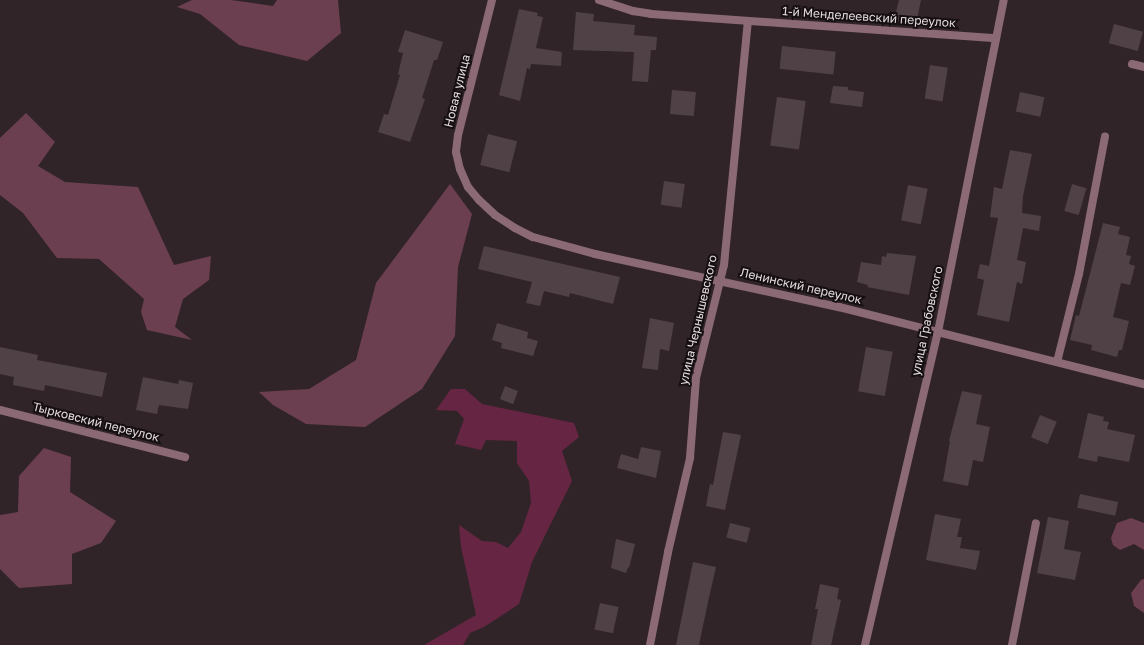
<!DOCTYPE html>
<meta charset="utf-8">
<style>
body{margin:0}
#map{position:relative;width:1144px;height:645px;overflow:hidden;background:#312428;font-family:"Golos Text",sans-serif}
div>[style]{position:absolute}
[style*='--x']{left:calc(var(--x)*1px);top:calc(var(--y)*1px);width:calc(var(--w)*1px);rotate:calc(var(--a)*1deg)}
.green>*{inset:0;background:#6b3f50}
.water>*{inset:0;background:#662542}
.building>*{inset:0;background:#504146;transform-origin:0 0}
.lane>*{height:8px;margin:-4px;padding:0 4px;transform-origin:4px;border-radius:4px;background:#8b6a76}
.street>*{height:8px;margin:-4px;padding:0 4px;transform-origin:4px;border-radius:4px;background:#8b6a76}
span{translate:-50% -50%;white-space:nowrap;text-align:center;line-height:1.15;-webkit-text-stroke:4px #150f11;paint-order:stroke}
.street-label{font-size:12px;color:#e3dadd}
</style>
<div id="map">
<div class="green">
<i style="clip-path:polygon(192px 0,231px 0,273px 6px,277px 0,338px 0,341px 33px,307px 61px,239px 45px,200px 14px,177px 7px)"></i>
<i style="clip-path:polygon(26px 113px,55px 142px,38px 166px,65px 182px,138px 187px,174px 265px,211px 256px,209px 280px,183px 299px,175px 327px,192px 340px,147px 330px,141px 312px,144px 299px,99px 259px,57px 258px,23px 213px,0 195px,0 138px)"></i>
<i style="clip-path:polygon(450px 184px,472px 214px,458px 267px,455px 336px,422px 389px,365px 427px,306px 424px,273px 405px,259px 392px,309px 389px,356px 360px,376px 283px)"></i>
<i style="clip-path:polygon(44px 448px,71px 457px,70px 492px,116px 521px,101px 543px,72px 554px,72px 584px,19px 588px,0 569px,0 515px,18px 512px,19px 476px)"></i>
<i style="clip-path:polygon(1131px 518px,1144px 523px,1144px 550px,1134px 544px,1120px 550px,1113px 545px,1111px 538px,1117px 523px)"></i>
<i style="clip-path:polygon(1144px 579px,1144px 613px,1134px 606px,1131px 593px,1141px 580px)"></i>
</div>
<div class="water">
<i style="clip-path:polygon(451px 389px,465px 389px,482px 404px,574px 423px,579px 437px,562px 451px,572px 481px,532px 562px,519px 604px,484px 627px,470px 633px,463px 645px,424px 645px,476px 615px,461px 547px,459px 525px,482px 541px,496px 542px,508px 548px,521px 532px,531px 503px,529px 481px,517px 463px,517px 441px,486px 440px,481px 450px,455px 444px,464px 419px,457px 411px,436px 410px)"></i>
</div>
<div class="building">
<i style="clip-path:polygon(899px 0,921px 0,916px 24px,894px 20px)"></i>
<i style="clip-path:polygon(519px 9px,538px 13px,537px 16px,543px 17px,536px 48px,562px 52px,561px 66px,531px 64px,530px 69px,527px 68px,520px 101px,499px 95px)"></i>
<i style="clip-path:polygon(576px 12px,594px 14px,593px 21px,635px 25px,634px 35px,657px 37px,656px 50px,651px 50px,648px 82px,632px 81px,634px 52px,573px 50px)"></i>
<i style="left:1114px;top:24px;width:30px;height:20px;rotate:15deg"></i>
<i style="clip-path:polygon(405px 30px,443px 42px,437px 60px,434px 60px,422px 98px,425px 99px,410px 142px,378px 132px,384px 114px,388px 115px,400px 75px,398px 74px,403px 53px,398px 52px)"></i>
<i style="left:782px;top:46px;width:54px;height:23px;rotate:6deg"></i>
<i style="left:930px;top:65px;width:18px;height:34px;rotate:9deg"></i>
<i style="clip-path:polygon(833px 86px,848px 87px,848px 90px,864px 92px,862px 107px,830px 103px)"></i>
<i style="left:672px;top:90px;width:24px;height:24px;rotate:5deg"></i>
<i style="left:1020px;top:92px;width:25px;height:20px;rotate:12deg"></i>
<i style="left:777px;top:97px;width:29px;height:49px;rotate:8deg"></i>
<i style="left:488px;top:134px;width:30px;height:32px;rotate:14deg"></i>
<i style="clip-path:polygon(1010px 150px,1032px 154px,1023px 196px,1022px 213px,1041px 216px,1039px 231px,1023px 228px,1017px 260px,1026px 262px,1022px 284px,1017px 282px,1009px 322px,977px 315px,984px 280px,977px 278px,980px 264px,989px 266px,998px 218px,990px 217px,994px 187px,1002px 189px)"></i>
<i style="left:664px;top:181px;width:21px;height:24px;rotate:8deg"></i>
<i style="left:1072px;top:184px;width:15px;height:28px;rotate:16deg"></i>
<i style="left:908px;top:185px;width:20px;height:36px;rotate:11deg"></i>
<i style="clip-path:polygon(1103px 223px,1120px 227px,1118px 234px,1130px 237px,1126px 255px,1131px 256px,1129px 264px,1135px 266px,1130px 285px,1121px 283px,1113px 317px,1129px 321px,1122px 350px,1119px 350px,1117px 357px,1091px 350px,1092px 345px,1070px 340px,1076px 315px,1079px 316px)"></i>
<i style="clip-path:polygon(484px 246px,620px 277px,613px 304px,570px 293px,569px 297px,544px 291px,540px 306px,526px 303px,532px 282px,478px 269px)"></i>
<i style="clip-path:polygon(887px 253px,916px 256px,909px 295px,867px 287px,868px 285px,857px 282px,861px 262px,881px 265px,882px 256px,886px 257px)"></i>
<i style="clip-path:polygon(650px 318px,674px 323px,669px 351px,660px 349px,658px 370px,642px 368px)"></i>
<i style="clip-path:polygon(497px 323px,528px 332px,527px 338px,538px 341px,533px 356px,501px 348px,502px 343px,492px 340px)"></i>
<i style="clip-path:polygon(0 347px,38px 355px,37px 360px,107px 373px,102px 397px,45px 385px,44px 391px,13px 385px,14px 377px,0 374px)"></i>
<i style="left:866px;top:347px;width:27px;height:45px;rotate:10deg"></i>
<i style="clip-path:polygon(143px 377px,178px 384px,179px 380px,193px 383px,188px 409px,159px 405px,157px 414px,136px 410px)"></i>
<i style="left:505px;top:386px;width:14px;height:14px;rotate:21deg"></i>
<i style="clip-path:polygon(962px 391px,982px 395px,976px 424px,990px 427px,983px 462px,973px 460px,968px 486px,943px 481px,950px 441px,949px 441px)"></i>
<i style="clip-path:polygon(1088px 413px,1104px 417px,1103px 421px,1109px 422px,1107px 429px,1135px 435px,1129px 462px,1098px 456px,1097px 462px,1078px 458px)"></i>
<i style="left:1040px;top:415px;width:18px;height:24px;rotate:22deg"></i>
<i style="clip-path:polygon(723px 432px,741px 435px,725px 510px,706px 506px,710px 484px,713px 485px)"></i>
<i style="clip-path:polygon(641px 447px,661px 451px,656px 478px,617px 468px,621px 454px,638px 459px)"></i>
<i style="left:1080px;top:494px;width:39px;height:14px;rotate:12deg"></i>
<i style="clip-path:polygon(935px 514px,961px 519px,957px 537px,962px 537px,960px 548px,980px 551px,976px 570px,926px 560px)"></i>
<i style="clip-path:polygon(1048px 517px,1069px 521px,1064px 549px,1081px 552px,1075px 580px,1037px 573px)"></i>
<i style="left:730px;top:523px;width:21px;height:15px;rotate:14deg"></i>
<i style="clip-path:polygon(616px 539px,635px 544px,629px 568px,628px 567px,626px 573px,611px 568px)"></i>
<i style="clip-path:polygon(693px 562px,716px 567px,708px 602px,699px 645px,676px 645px)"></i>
<i style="clip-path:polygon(820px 584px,839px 588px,837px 599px,841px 600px,831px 645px,811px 645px,818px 609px,815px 609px)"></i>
<i style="left:600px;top:603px;width:19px;height:27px;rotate:12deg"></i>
</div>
<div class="lane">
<i style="--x:1057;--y:362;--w:91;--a:-76"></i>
<i style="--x:1079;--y:274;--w:140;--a:-79.3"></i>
</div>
<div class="street">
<i style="--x:492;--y:0;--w:139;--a:104.1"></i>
<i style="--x:458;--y:135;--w:17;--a:97"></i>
<i style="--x:456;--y:152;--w:17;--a:77"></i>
<i style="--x:460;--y:169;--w:20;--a:66"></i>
<i style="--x:468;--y:187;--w:17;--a:50"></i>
<i style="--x:479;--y:200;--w:22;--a:43"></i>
<i style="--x:495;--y:215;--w:24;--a:33"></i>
<i style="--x:515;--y:228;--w:20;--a:27"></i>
<i style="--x:533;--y:237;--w:64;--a:15.3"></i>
<i style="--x:595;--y:254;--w:250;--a:12.3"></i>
<i style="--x:839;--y:307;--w:315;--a:14.2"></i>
<i style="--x:599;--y:0;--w:36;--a:18"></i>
<i style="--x:633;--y:11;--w:18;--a:9"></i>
<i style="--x:651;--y:14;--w:346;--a:4"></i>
<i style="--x:1132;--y:64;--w:12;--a:14"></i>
<i style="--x:0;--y:410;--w:191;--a:14.3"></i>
<i style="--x:650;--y:645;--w:95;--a:-79"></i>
<i style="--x:668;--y:552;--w:97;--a:-76.8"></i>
<i style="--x:690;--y:458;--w:80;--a:-85.7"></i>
<i style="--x:696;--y:378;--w:116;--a:-76.1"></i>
<i style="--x:724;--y:265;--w:245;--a:-84.4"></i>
<i style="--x:865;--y:645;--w:321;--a:-76.9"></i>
<i style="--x:938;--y:332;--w:338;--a:-78.8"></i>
<i style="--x:1012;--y:645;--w:124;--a:-78.9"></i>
</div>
<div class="street-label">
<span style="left:869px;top:17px;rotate:4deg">1-й Менделеевский переулок</span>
<span style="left:457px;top:91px;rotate:-76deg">Новая улица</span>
<span style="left:801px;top:286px;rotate:13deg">Ленинский переулок</span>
<span style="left:698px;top:320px;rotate:-77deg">улица Чернышевского</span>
<span style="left:927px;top:321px;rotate:-78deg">улица Грабовского</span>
<span style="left:96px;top:422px;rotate:14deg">Тырковский переулок</span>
</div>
</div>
